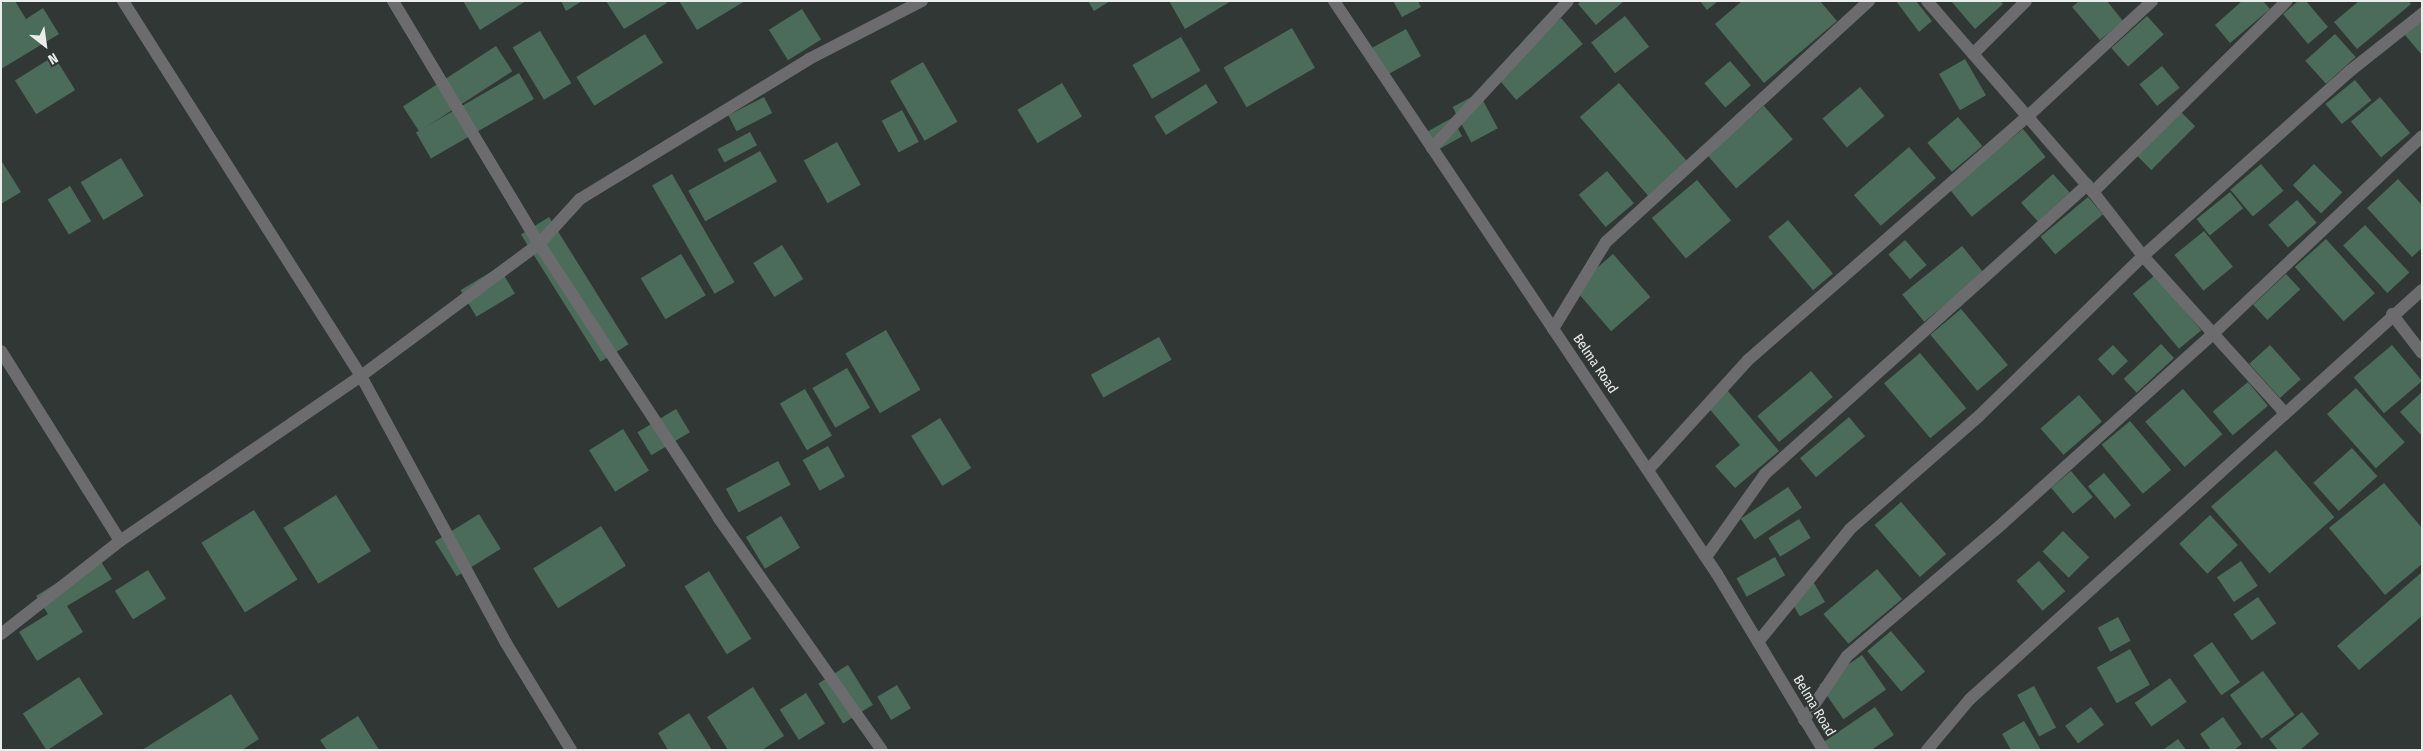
<!DOCTYPE html>
<style>
body{margin:0}
#map{position:relative;width:2423px;height:751px;overflow:hidden;background:#313734;font-family:"Fira Sans Condensed",sans-serif}
div>[style]{position:absolute}
[style*='--x']{left:calc(var(--x)*1px);top:calc(var(--y)*1px);width:calc(var(--w)*1px);rotate:calc(var(--a)*1deg)}
.building>*{inset:0;background:#4b6c5a;transform-origin:0 0}
.minor>*{height:12px;margin:-6px;padding:0 6px;transform-origin:6px;border-radius:6px;background:#6c6c6f}
span{translate:-50% -50%;white-space:nowrap;text-align:center;line-height:1.15;-webkit-text-stroke:4.5px #313734;paint-order:stroke}
.street-label{font-size:14px;color:#eaedeb}
.frame{position:absolute;inset:0;border:2px solid #eaedeb;pointer-events:none}
.north{position:absolute;left:20px;top:20px;width:50px;height:50px;-webkit-text-stroke:4px #313734;paint-order:stroke;rotate:150deg;font-size:14px;font-weight:700;line-height:20px;text-align:center;color:#eaedeb}
.north::after{content:'';display:block;margin:auto;width:18px;height:22px;background:#eaedeb;clip-path:polygon(50% 0,100% 100%,50% 72%,0 100%)}
</style>
<div id="map">
<div class="building">
<i style="clip-path:polygon(5px 1px,15px 1px,26px 19px,43px 8px,59px 34px,1px 69px,1px 4px)"></i>
<i style="clip-path:polygon(463px 1px,526px 1px,480px 30px)"></i>
<i style="clip-path:polygon(561px 1px,582px 1px,566px 11px)"></i>
<i style="clip-path:polygon(606px 1px,666px 1px,667px 3px,624px 29px)"></i>
<i style="clip-path:polygon(679px 1px,745px 1px,697px 30px)"></i>
<i style="clip-path:polygon(1088px 1px,1110px 1px,1094px 11px)"></i>
<i style="clip-path:polygon(1169px 1px,1231px 1px,1185px 29px)"></i>
<i style="clip-path:polygon(1393px 1px,1418px 1px,1421px 7px,1402px 17px)"></i>
<i style="clip-path:polygon(1581px 1px,1624px 1px,1596px 25px,1578px 4px)"></i>
<i style="clip-path:polygon(1700px 1px,1718px 1px,1707px 10px)"></i>
<i style="clip-path:polygon(1742px 1px,1820px 1px,1837px 21px,1764px 83px,1715px 24px)"></i>
<i style="clip-path:polygon(1896px 1px,1916px 1px,1932px 21px,1919px 32px)"></i>
<i style="clip-path:polygon(1951px 1px,2001px 1px,2003px 4px,1975px 29px)"></i>
<i style="clip-path:polygon(2079px 1px,2107px 1px,2123px 21px,2100px 40px,2072px 7px)"></i>
<i style="clip-path:polygon(2242px 1px,2263px 1px,2270px 9px,2230px 43px,2215px 25px)"></i>
<i style="clip-path:polygon(2298px 1px,2306px 1px,2328px 27px,2308px 44px,2283px 14px)"></i>
<i style="clip-path:polygon(2359px 1px,2409px 1px,2411px 4px,2357px 49px,2334px 22px)"></i>
<i style="clip-path:polygon(2422px 6px,2422px 55px,2398px 27px)"></i>
<i style="left:802px;top:9px;width:36px;height:39px;rotate:58deg"></i>
<i style="left:1625px;top:16px;width:39px;height:43px;rotate:52deg"></i>
<i style="left:2147px;top:16px;width:25px;height:48px;rotate:48deg"></i>
<i style="left:1561px;top:18px;width:34px;height:87px;rotate:50deg"></i>
<i style="left:1292px;top:28px;width:46px;height:79px;rotate:60deg"></i>
<i style="left:1406px;top:29px;width:31px;height:40px;rotate:61deg"></i>
<i style="left:540px;top:31px;width:61px;height:32px;rotate:59deg"></i>
<i style="left:645px;top:34px;width:34px;height:81px;rotate:58deg"></i>
<i style="left:2335px;top:34px;width:31px;height:40px;rotate:48deg"></i>
<i style="left:1181px;top:37px;width:39px;height:56px;rotate:60deg"></i>
<i style="left:496px;top:46px;width:30px;height:111px;rotate:57deg"></i>
<i style="left:54px;top:56px;width:40px;height:46px;rotate:58deg"></i>
<i style="left:1965px;top:59px;width:42px;height:30px;rotate:60deg"></i>
<i style="left:1730px;top:61px;width:32px;height:34px;rotate:49deg"></i>
<i style="left:923px;top:62px;width:69px;height:38px;rotate:60deg"></i>
<i style="left:2162px;top:66px;width:28px;height:29px;rotate:51deg"></i>
<i style="left:519px;top:73px;width:30px;height:119px;rotate:60deg"></i>
<i style="left:2355px;top:80px;width:26px;height:38px;rotate:51deg"></i>
<i style="left:1062px;top:83px;width:39px;height:52px;rotate:59deg"></i>
<i style="left:1619px;top:83px;width:104px;height:52px;rotate:49deg"></i>
<i style="left:1206px;top:84px;width:22px;height:61px;rotate:58deg"></i>
<i style="left:1860px;top:87px;width:38px;height:49px;rotate:50deg"></i>
<i style="left:1479px;top:93px;width:40px;height:30px;rotate:62deg"></i>
<i style="left:764px;top:97px;width:18px;height:40px;rotate:63deg"></i>
<i style="left:2380px;top:97px;width:47px;height:38px;rotate:50deg"></i>
<i style="left:1764px;top:106px;width:44px;height:75px;rotate:49deg"></i>
<i style="left:902px;top:110px;width:36px;height:23px;rotate:62deg"></i>
<i style="left:2181px;top:112px;width:20px;height:62px;rotate:45deg"></i>
<i style="left:1958px;top:117px;width:38px;height:40px;rotate:50deg"></i>
<i style="left:1452px;top:118px;width:21px;height:29px;rotate:61deg"></i>
<i style="left:2023px;top:129px;width:36px;height:95px;rotate:51deg"></i>
<i style="left:750px;top:132px;width:15px;height:37px;rotate:62deg"></i>
<i style="left:837px;top:142px;width:49px;height:38px;rotate:61deg"></i>
<i style="left:1909px;top:147px;width:41px;height:73px;rotate:49deg"></i>
<i style="left:760px;top:151px;width:35px;height:82px;rotate:61deg"></i>
<i style="left:121px;top:158px;width:44px;height:47px;rotate:59deg"></i>
<i style="clip-path:polygon(1px 160px,21px 192px,1px 204px)"></i>
<i style="left:2261px;top:164px;width:35px;height:40px;rotate:50deg"></i>
<i style="left:2314px;top:164px;width:40px;height:30px;rotate:45deg"></i>
<i style="left:1607px;top:171px;width:42px;height:37px;rotate:50deg"></i>
<i style="left:672px;top:174px;width:125px;height:23px;rotate:60deg"></i>
<i style="left:2053px;top:174px;width:25px;height:43px;rotate:48deg"></i>
<i style="clip-path:polygon(2398px 179px,2422px 205px,2422px 248px,2412px 257px,2367px 208px)"></i>
<i style="left:1697px;top:180px;width:53px;height:59px;rotate:50deg"></i>
<i style="left:70px;top:186px;width:41px;height:26px;rotate:59deg"></i>
<i style="left:2230px;top:192px;width:21px;height:43px;rotate:51deg"></i>
<i style="left:2088px;top:197px;width:23px;height:62px;rotate:50deg"></i>
<i style="left:2297px;top:200px;width:30px;height:38px;rotate:49deg"></i>
<i style="left:549px;top:217px;width:150px;height:33px;rotate:58deg"></i>
<i style="left:1788px;top:220px;width:70px;height:26px;rotate:50deg"></i>
<i style="left:2365px;top:225px;width:65px;height:30px;rotate:47deg"></i>
<i style="left:2204px;top:231px;width:46px;height:38px;rotate:51deg"></i>
<i style="left:2326px;top:239px;width:73px;height:42px;rotate:48deg"></i>
<i style="left:1905px;top:240px;width:33px;height:22px;rotate:49deg"></i>
<i style="left:782px;top:245px;width:40px;height:34px;rotate:58deg"></i>
<i style="left:1962px;top:246px;width:35px;height:77px;rotate:51deg"></i>
<i style="left:681px;top:254px;width:48px;height:47px;rotate:59deg"></i>
<i style="left:1613px;top:254px;width:57px;height:52px;rotate:49deg"></i>
<i style="left:499px;top:267px;width:31px;height:45px;rotate:59deg"></i>
<i style="left:2286px;top:274px;width:21px;height:45px;rotate:47deg"></i>
<i style="left:2155px;top:275px;width:72px;height:29px;rotate:50deg"></i>
<i style="left:1961px;top:309px;width:73px;height:40px;rotate:50deg"></i>
<i style="left:886px;top:330px;width:69px;height:47px;rotate:60deg"></i>
<i style="left:1159px;top:337px;width:26px;height:78px;rotate:61deg"></i>
<i style="left:2161px;top:344px;width:19px;height:51px;rotate:47deg"></i>
<i style="left:2113px;top:345px;width:22px;height:21px;rotate:47deg"></i>
<i style="left:2270px;top:345px;width:46px;height:28px;rotate:48deg"></i>
<i style="left:2392px;top:345px;width:47px;height:50px;rotate:50deg"></i>
<i style="left:1920px;top:353px;width:72px;height:47px;rotate:50deg"></i>
<i style="left:847px;top:368px;width:46px;height:40px;rotate:60deg"></i>
<i style="left:1811px;top:371px;width:34px;height:70px;rotate:50deg"></i>
<i style="left:2248px;top:382px;width:31px;height:46px;rotate:50deg"></i>
<i style="left:2356px;top:388px;width:73px;height:39px;rotate:48deg"></i>
<i style="left:805px;top:389px;width:54px;height:29px;rotate:60deg"></i>
<i style="left:2183px;top:389px;width:60px;height:50px;rotate:49deg"></i>
<i style="clip-path:polygon(1727px 390px,1779px 451px,1735px 488px,1715px 466px,1740px 445px,1707px 406px)"></i>
<i style="clip-path:polygon(2422px 392px,2422px 436px,2400px 412px)"></i>
<i style="left:2079px;top:395px;width:35px;height:51px;rotate:49deg"></i>
<i style="left:676px;top:409px;width:27px;height:45px;rotate:59deg"></i>
<i style="left:1849px;top:417px;width:25px;height:64px;rotate:50deg"></i>
<i style="left:940px;top:418px;width:59px;height:34px;rotate:58deg"></i>
<i style="left:2130px;top:421px;width:64px;height:37px;rotate:50deg"></i>
<i style="left:623px;top:429px;width:49px;height:40px;rotate:58deg"></i>
<i style="left:828px;top:446px;width:35px;height:29px;rotate:61deg"></i>
<i style="left:2352px;top:448px;width:38px;height:52px;rotate:48deg"></i>
<i style="left:2276px;top:450px;width:89px;height:86px;rotate:49deg"></i>
<i style="left:778px;top:461px;width:27px;height:59px;rotate:62deg"></i>
<i style="left:2071px;top:471px;width:34px;height:26px;rotate:50deg"></i>
<i style="left:2104px;top:473px;width:42px;height:21px;rotate:50deg"></i>
<i style="clip-path:polygon(2384px 483px,2422px 528px,2422px 564px,2385px 595px,2329px 528px)"></i>
<i style="left:1788px;top:487px;width:25px;height:57px;rotate:56deg"></i>
<i style="left:336px;top:495px;width:66px;height:62px;rotate:58deg"></i>
<i style="left:1901px;top:502px;width:69px;height:35px;rotate:49deg"></i>
<i style="left:254px;top:510px;width:82px;height:62px;rotate:58deg"></i>
<i style="left:479px;top:514px;width:41px;height:52px;rotate:58deg"></i>
<i style="left:2210px;top:515px;width:41px;height:42px;rotate:47deg"></i>
<i style="left:781px;top:516px;width:37px;height:41px;rotate:59deg"></i>
<i style="left:1799px;top:519px;width:22px;height:36px;rotate:58deg"></i>
<i style="left:601px;top:526px;width:47px;height:80px;rotate:58deg"></i>
<i style="left:2063px;top:531px;width:37px;height:29px;rotate:45deg"></i>
<i style="clip-path:polygon(98px 557px,112px 579px,67px 606px,83px 632px,37px 661px,19px 632px,48px 614px,36px 596px)"></i>
<i style="left:1775px;top:557px;width:21px;height:44px;rotate:61deg"></i>
<i style="left:2039px;top:561px;width:40px;height:30px;rotate:49deg"></i>
<i style="left:2241px;top:561px;width:30px;height:29px;rotate:56deg"></i>
<i style="left:1877px;top:569px;width:39px;height:70px;rotate:50deg"></i>
<i style="left:148px;top:570px;width:34px;height:39px;rotate:58deg"></i>
<i style="left:709px;top:571px;width:80px;height:29px;rotate:58deg"></i>
<i style="clip-path:polygon(2422px 572px,2422px 616px,2359px 670px,2337px 646px)"></i>
<i style="left:1814px;top:583px;width:22px;height:29px;rotate:60deg"></i>
<i style="left:2258px;top:597px;width:32px;height:30px;rotate:55deg"></i>
<i style="left:2118px;top:617px;width:27px;height:23px;rotate:62deg"></i>
<i style="left:1891px;top:631px;width:53px;height:31px;rotate:50deg"></i>
<i style="left:2212px;top:642px;width:49px;height:23px;rotate:55deg"></i>
<i style="left:2130px;top:649px;width:41px;height:38px;rotate:61deg"></i>
<i style="left:1862px;top:655px;width:42px;height:52px;rotate:55deg"></i>
<i style="left:848px;top:665px;width:47px;height:35px;rotate:58deg"></i>
<i style="left:2263px;top:671px;width:54px;height:41px;rotate:54deg"></i>
<i style="left:79px;top:677px;width:44px;height:67px;rotate:57deg"></i>
<i style="left:2170px;top:678px;width:29px;height:43px;rotate:55deg"></i>
<i style="left:897px;top:685px;width:27px;height:23px;rotate:59deg"></i>
<i style="left:2034px;top:686px;width:47px;height:19px;rotate:62deg"></i>
<i style="clip-path:polygon(753px 687px,784px 736px,762px 750px,728px 750px,707px 717px)"></i>
<i style="left:806px;top:693px;width:36px;height:31px;rotate:58deg"></i>
<i style="clip-path:polygon(231px 694px,259px 739px,242px 750px,142px 750px)"></i>
<i style="clip-path:polygon(1875px 707px,1894px 735px,1871px 750px,1827px 750px,1822px 743px)"></i>
<i style="left:2091px;top:707px;width:22px;height:32px;rotate:54deg"></i>
<i style="clip-path:polygon(2302px 712px,2319px 734px,2300px 750px,2278px 750px,2269px 739px)"></i>
<i style="clip-path:polygon(689px 713px,712px 750px,668px 750px,658px 733px)"></i>
<i style="clip-path:polygon(358px 716px,379px 750px,327px 750px,320px 740px)"></i>
<i style="clip-path:polygon(2223px 717px,2242px 744px,2234px 750px,2211px 750px,2200px 734px)"></i>
<i style="clip-path:polygon(2024px 721px,2041px 750px,2011px 750px,2002px 734px)"></i>
<i style="clip-path:polygon(2178px 739px,2186px 750px,2163px 750px)"></i>
</div>
<div class="minor">
<i style="--x:123;--y:1;--w:444;--a:57.6"></i>
<i style="--x:361;--y:376;--w:304;--a:61.5"></i>
<i style="--x:506;--y:643;--w:125;--a:58.7"></i>
<i style="--x:393;--y:1;--w:283;--a:59"></i>
<i style="--x:539;--y:244;--w:326;--a:56.7"></i>
<i style="--x:718;--y:517;--w:285;--a:54.9"></i>
<i style="--x:1334;--y:1;--w:689;--a:56.24"></i>
<i style="--x:1717;--y:574;--w:205;--a:58.9"></i>
<i style="--x:1927;--y:1;--w:253;--a:49"></i>
<i style="--x:2093;--y:192;--w:81;--a:52"></i>
<i style="--x:2143;--y:256;--w:212;--a:47.9"></i>
<i style="--x:1973;--y:54;--w:75;--a:-45"></i>
<i style="--x:1432;--y:148;--w:200;--a:-47.2"></i>
<i style="--x:2093;--y:192;--w:272;--a:-44.6"></i>
<i style="--x:2392;--y:314;--w:49;--a:52.4"></i>
<i style="--x:1553;--y:329;--w:102;--a:-58.7"></i>
<i style="--x:1606;--y:242;--w:357;--a:-42.5"></i>
<i style="--x:1;--y:351;--w:224;--a:57.9"></i>
<i style="--x:1648;--y:470;--w:149;--a:-47.7"></i>
<i style="--x:1748;--y:360;--w:371;--a:-41.1"></i>
<i style="--x:2028;--y:116;--w:169;--a:-42.8"></i>
<i style="--x:1706;--y:557;--w:102;--a:-54.6"></i>
<i style="--x:1765;--y:474;--w:433;--a:-41.9"></i>
<i style="--x:1;--y:634;--w:151;--a:-38"></i>
<i style="--x:120;--y:541;--w:292;--a:-34.4"></i>
<i style="--x:361;--y:376;--w:222;--a:-36.6"></i>
<i style="--x:539;--y:244;--w:61;--a:-47.7"></i>
<i style="--x:580;--y:199;--w:268;--a:-31.4"></i>
<i style="--x:809;--y:59;--w:127;--a:-27.2"></i>
<i style="--x:1758;--y:642;--w:146;--a:-50.8"></i>
<i style="--x:1850;--y:529;--w:171;--a:-41.2"></i>
<i style="--x:1979;--y:416;--w:229;--a:-44.3"></i>
<i style="--x:2143;--y:256;--w:278;--a:-41.8"></i>
<i style="--x:2350;--y:71;--w:92;--a:-38.4"></i>
<i style="--x:1804;--y:720;--w:77;--a:-56.1"></i>
<i style="--x:1847;--y:656;--w:205;--a:-40.4"></i>
<i style="--x:2003;--y:523;--w:285;--a:-42"></i>
<i style="--x:2215;--y:332;--w:285;--a:-43.4"></i>
<i style="--x:1927;--y:750;--w:67;--a:-49.9"></i>
<i style="--x:1970;--y:699;--w:610;--a:-42.14"></i>
</div>
<div class="street-label">
<span style="left:1595px;top:364px;rotate:56deg">Belma Road</span>
<span style="left:1814px;top:706px;rotate:59deg">Belma Road</span>
</div>
<div class="frame"></div>
<div class="north">N</div>
</div>
